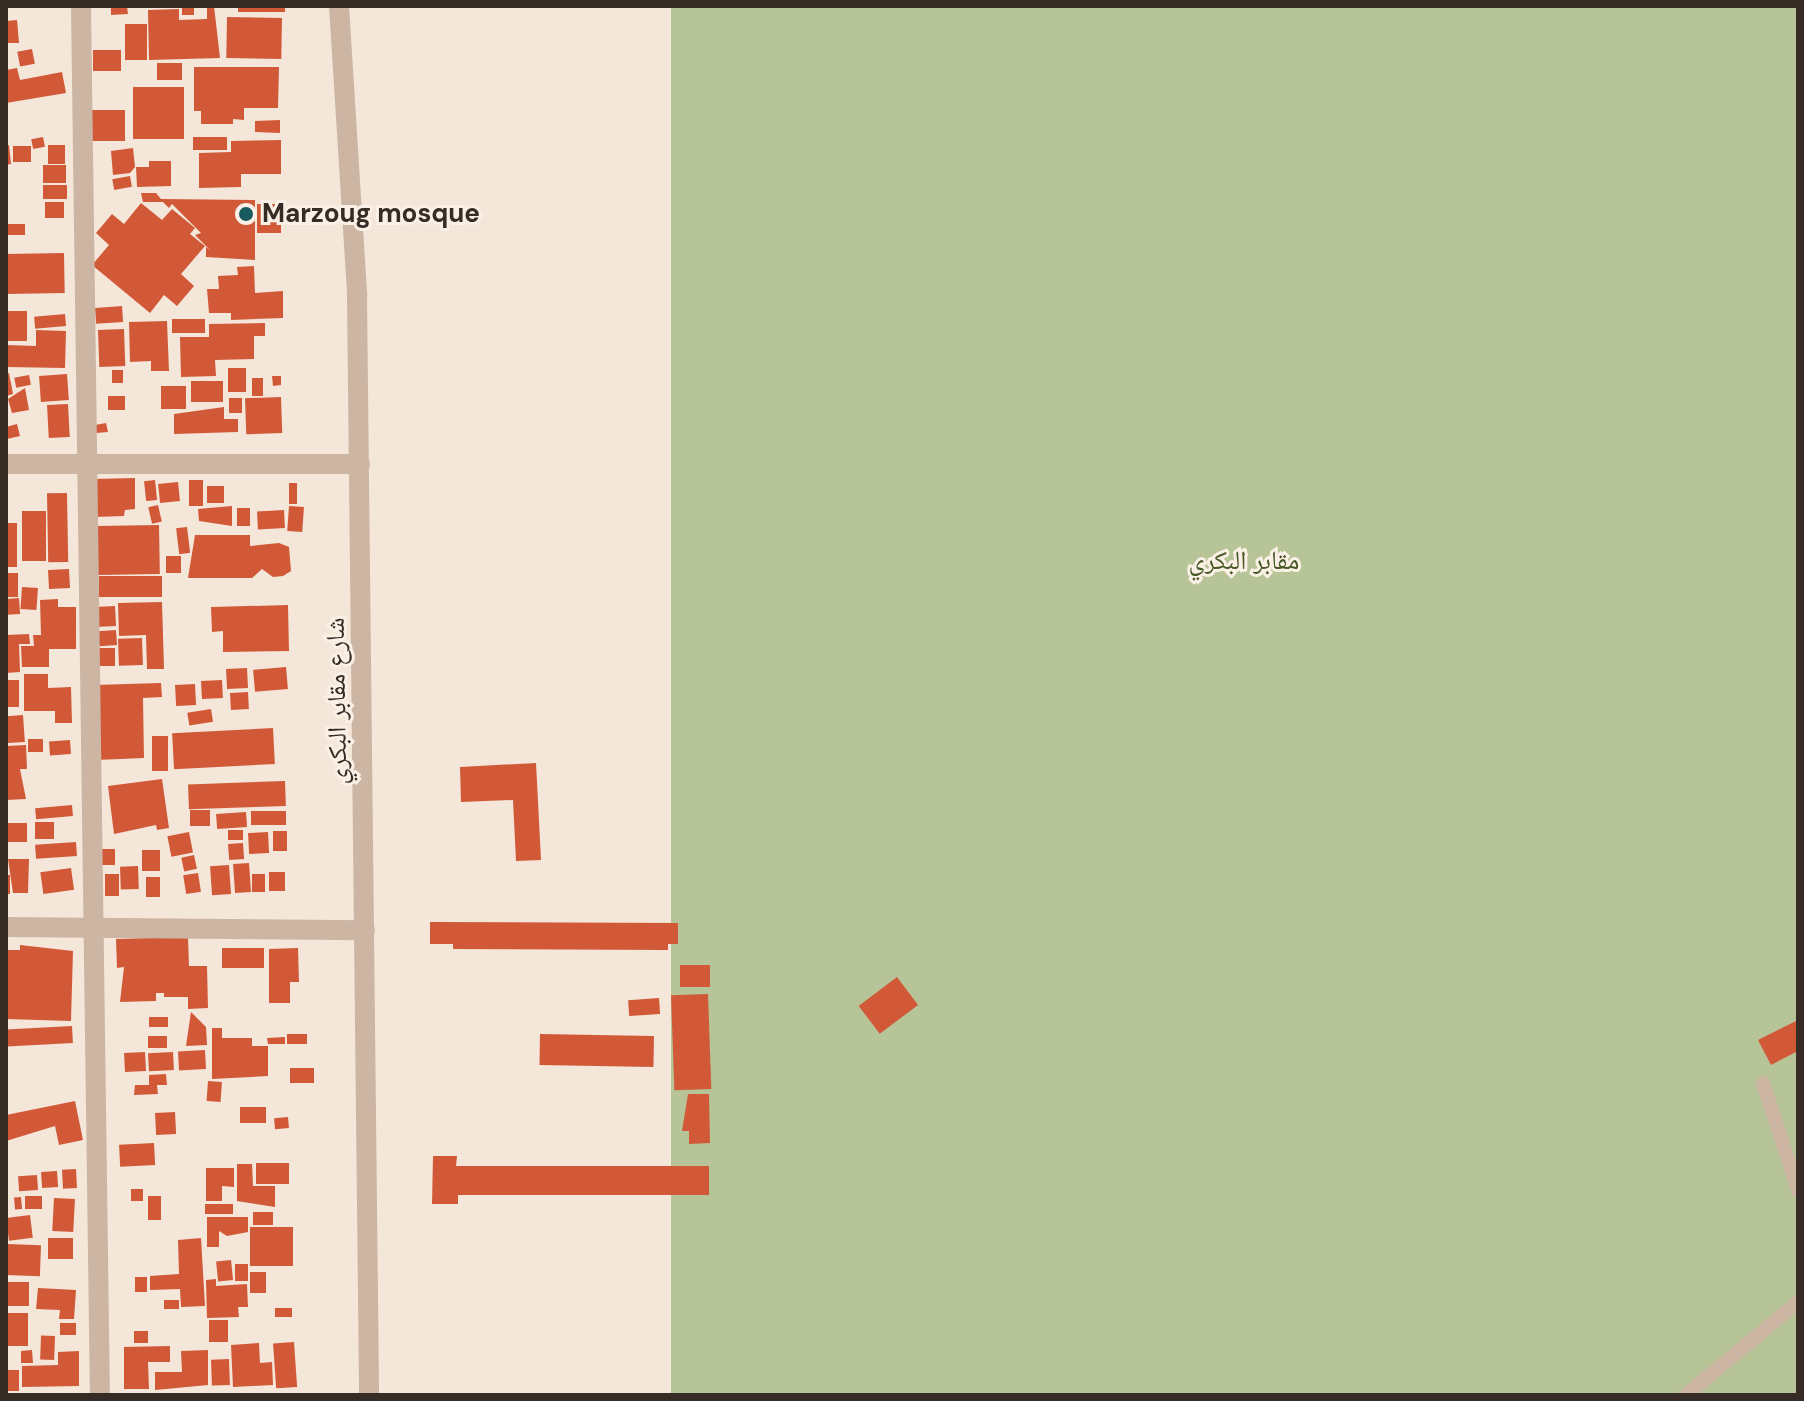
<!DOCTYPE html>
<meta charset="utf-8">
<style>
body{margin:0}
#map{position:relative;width:1804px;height:1401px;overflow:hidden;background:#f4e6d8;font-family:"DM Sans","Noto Naskh Arabic",sans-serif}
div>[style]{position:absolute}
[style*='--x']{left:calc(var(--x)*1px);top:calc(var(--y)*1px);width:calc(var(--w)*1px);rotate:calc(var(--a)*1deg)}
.green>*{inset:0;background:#b6c497;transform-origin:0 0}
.building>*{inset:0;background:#d25938;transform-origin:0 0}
.service>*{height:14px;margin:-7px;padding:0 7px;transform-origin:7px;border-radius:7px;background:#cdb5a3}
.minor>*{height:20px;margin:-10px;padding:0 10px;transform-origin:10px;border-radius:10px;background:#cdb5a3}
.tertiary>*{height:20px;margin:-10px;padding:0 10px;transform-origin:10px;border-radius:10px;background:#cdb5a3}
.dots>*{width:22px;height:22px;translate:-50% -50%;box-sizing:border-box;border:4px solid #fbf0e5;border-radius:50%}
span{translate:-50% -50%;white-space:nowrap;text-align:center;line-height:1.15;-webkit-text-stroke:6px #fbf0e5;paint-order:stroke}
.poi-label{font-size:26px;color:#372b26;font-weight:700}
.left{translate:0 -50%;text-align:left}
.park-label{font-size:26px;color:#475827}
.street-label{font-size:26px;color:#372b26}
.frame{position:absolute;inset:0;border:8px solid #372b26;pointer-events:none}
</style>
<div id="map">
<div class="green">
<i style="left:671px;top:6px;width:1127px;height:1390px"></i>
</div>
<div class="building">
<i style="clip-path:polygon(111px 6px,127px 6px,128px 14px,111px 15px)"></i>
<i style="left:182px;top:6px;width:12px;height:9px"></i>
<i style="clip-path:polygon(207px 6px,214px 6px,220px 58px,149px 60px,148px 10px,179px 9px,179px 20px,207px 19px)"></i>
<i style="left:238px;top:6px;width:47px;height:6px"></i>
<i style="left:227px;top:17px;width:55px;height:41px;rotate:1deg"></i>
<i style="clip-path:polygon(17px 20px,19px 43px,6px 43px,6px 21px)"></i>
<i style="left:125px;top:24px;width:22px;height:36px"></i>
<i style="left:32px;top:49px;width:15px;height:15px;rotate:79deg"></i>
<i style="left:121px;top:50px;width:21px;height:28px;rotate:90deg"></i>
<i style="left:157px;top:63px;width:25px;height:17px"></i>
<i style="clip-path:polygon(194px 67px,279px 67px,278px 108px,244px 108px,244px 120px,233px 119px,233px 124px,201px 124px,201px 111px,194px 111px)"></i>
<i style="clip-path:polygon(17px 68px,20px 80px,62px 72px,66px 93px,6px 103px,6px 70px)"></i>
<i style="left:133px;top:87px;width:51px;height:52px"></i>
<i style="left:89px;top:110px;width:36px;height:31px"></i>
<i style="clip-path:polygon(280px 120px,280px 133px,255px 132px,255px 121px)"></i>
<i style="left:43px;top:137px;width:10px;height:12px;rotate:79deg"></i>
<i style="left:227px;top:137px;width:13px;height:34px;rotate:90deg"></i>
<i style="clip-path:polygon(281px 140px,281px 174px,241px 174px,241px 187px,199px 188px,199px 153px,231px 152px,231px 141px)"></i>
<i style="clip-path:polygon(9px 145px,11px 164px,6px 165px,6px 146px)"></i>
<i style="left:48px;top:145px;width:17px;height:19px"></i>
<i style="left:13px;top:146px;width:18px;height:16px"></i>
<i style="clip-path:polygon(133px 148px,135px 167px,130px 173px,113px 175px,111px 151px)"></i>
<i style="clip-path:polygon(149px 161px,171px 161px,171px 186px,137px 187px,136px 167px,149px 167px)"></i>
<i style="left:66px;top:165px;width:18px;height:23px;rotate:90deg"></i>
<i style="left:130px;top:176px;width:11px;height:18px;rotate:80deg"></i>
<i style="left:43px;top:185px;width:24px;height:14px"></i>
<i style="clip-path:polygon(141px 193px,156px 193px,161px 199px,255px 200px,255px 260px,206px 257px,206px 247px,210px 250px,195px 235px,201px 233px,172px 204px,169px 208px,163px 202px,143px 202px)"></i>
<i style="left:45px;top:202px;width:19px;height:16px"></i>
<i style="clip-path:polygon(141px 203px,162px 220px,172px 209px,195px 228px,190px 234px,205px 246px,181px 274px,194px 286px,177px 306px,164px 295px,150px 313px,92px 265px,109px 245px,96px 233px,112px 214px,124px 224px)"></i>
<i style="left:257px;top:204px;width:24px;height:29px"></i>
<i style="left:8px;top:224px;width:17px;height:11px"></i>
<i style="left:64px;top:253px;width:40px;height:58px;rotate:89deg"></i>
<i style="clip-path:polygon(254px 266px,255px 293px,283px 291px,283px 318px,231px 320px,231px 313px,209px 313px,207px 289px,219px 289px,218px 276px,238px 275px,237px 267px)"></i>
<i style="left:122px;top:306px;width:16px;height:27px;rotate:86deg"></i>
<i style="left:27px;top:311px;width:30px;height:21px;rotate:90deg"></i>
<i style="left:65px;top:314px;width:12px;height:31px;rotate:85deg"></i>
<i style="left:205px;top:319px;width:14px;height:33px;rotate:90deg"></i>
<i style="clip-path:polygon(167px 321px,169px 371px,151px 371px,151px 361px,130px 362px,129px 322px)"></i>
<i style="clip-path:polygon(265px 323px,265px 336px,254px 336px,254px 359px,215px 360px,216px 376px,181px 377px,180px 337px,209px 337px,209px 324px)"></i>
<i style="left:124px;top:329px;width:37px;height:26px;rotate:88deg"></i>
<i style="clip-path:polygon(36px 330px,66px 331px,65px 368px,6px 367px,6px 345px,36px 346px)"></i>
<i style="left:228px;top:368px;width:18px;height:24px"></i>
<i style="left:112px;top:370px;width:11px;height:13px"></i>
<i style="clip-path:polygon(9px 373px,13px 394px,6px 396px,6px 374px)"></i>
<i style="left:67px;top:374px;width:26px;height:28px;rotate:86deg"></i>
<i style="left:29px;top:375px;width:10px;height:15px;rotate:79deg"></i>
<i style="clip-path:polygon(272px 376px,281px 376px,281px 385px,273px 386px)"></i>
<i style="left:252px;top:378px;width:11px;height:18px"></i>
<i style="left:223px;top:381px;width:21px;height:32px;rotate:90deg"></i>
<i style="left:186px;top:386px;width:23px;height:25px;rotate:90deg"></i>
<i style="clip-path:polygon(25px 388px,29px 410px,12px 413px,8px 399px)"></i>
<i style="left:108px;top:396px;width:17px;height:14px"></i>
<i style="left:281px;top:397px;width:36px;height:36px;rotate:88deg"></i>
<i style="left:229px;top:398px;width:13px;height:15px"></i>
<i style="left:68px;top:404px;width:33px;height:21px;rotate:87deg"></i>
<i style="clip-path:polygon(224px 407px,224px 419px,238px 419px,238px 432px,174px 434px,174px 414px)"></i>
<i style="clip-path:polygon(106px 423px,108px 432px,96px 433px,95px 425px)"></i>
<i style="clip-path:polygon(17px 424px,20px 436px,7px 439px,6px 427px)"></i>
<i style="clip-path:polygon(135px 478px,135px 509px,125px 510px,124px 516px,94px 517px,93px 479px)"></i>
<i style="left:155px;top:480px;width:20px;height:11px;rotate:84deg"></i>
<i style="left:203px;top:480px;width:26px;height:14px;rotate:90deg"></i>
<i style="left:178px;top:482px;width:19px;height:20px;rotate:84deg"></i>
<i style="left:289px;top:483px;width:8px;height:21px"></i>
<i style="left:207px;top:486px;width:17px;height:17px"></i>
<i style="left:67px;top:493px;width:69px;height:20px;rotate:89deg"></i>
<i style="left:158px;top:505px;width:17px;height:10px;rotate:77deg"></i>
<i style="clip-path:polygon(232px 506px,232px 526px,199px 521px,198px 509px)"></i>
<i style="left:289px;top:506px;width:15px;height:25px;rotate:4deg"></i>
<i style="left:237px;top:508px;width:13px;height:18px"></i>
<i style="left:284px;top:510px;width:18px;height:27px;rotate:87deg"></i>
<i style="left:46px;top:511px;width:50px;height:24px;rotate:90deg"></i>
<i style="left:6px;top:523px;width:11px;height:44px"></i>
<i style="left:159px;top:525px;width:49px;height:62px;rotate:89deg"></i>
<i style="left:187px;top:527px;width:26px;height:11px;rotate:83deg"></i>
<i style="clip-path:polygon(195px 535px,250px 535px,250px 546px,279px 543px,289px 547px,291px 571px,283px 576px,273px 577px,262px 569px,252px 578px,188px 578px)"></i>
<i style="left:166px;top:556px;width:15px;height:17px"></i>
<i style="left:69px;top:569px;width:19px;height:21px;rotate:87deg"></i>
<i style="left:6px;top:573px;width:12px;height:24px"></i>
<i style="left:162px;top:576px;width:21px;height:63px;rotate:90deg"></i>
<i style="left:22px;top:587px;width:16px;height:22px;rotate:4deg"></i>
<i style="left:19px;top:598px;width:16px;height:13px;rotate:86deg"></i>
<i style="clip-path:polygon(58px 599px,58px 607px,76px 607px,76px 649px,49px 649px,49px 667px,22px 667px,21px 646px,34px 646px,33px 635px,41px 635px,40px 600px)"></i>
<i style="clip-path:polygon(162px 602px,164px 669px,147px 669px,146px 635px,119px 636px,118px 603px)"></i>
<i style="clip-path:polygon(288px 605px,289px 651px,223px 652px,223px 631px,212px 632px,211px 607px)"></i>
<i style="left:115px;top:606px;width:20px;height:21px;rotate:87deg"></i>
<i style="left:116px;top:630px;width:15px;height:18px;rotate:86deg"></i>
<i style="clip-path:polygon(29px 634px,30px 644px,19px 644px,20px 672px,6px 673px,6px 635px)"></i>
<i style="left:142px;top:638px;width:27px;height:24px;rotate:88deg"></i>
<i style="left:115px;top:648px;width:18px;height:17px;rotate:90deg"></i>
<i style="left:286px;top:667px;width:22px;height:33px;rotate:85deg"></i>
<i style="left:247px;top:668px;width:20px;height:21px;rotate:87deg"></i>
<i style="clip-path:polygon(24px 674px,48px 674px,48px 688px,71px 687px,72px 723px,55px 723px,55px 711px,24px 711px)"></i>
<i style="left:6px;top:680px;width:13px;height:27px"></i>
<i style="left:222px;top:680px;width:18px;height:21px;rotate:87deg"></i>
<i style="clip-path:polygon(161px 683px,162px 697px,143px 698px,144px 758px,96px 760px,94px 685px)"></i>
<i style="left:195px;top:684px;width:21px;height:20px;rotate:87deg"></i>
<i style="left:248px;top:692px;width:17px;height:18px;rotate:87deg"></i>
<i style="left:211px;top:709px;width:13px;height:24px;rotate:81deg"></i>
<i style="left:23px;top:715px;width:27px;height:17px;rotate:86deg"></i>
<i style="left:273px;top:728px;width:36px;height:101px;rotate:87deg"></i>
<i style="left:152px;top:736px;width:16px;height:35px"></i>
<i style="left:43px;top:739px;width:13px;height:15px;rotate:90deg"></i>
<i style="left:70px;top:740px;width:14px;height:21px;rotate:86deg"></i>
<i style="clip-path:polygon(26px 745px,27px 769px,20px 769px,26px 799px,6px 800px,6px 746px)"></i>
<i style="clip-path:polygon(536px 763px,541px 860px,516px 861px,513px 800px,461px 802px,460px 767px)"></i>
<i style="clip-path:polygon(162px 779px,169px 828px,157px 830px,156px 825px,114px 834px,108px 786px)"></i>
<i style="left:285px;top:781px;width:25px;height:97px;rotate:88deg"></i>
<i style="left:72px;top:805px;width:11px;height:37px;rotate:85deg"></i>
<i style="left:190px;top:810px;width:20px;height:16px"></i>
<i style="left:286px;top:811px;width:14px;height:35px;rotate:90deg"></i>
<i style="left:246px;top:812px;width:15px;height:30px;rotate:86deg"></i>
<i style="left:35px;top:822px;width:19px;height:17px"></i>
<i style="left:8px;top:823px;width:19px;height:19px"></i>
<i style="left:228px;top:830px;width:15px;height:10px"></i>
<i style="left:273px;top:831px;width:14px;height:20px"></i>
<i style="left:189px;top:832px;width:21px;height:22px;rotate:79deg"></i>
<i style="left:268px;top:832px;width:21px;height:20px;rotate:87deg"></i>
<i style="left:76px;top:842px;width:14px;height:41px;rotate:86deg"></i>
<i style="left:243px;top:843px;width:16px;height:15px;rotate:86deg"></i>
<i style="left:102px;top:849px;width:13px;height:16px"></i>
<i style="left:142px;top:850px;width:18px;height:21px"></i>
<i style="left:194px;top:855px;width:14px;height:13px;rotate:78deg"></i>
<i style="clip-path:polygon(8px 859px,29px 859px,28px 893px,13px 893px)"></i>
<i style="left:249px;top:863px;width:29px;height:16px;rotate:86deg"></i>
<i style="left:229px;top:865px;width:29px;height:19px;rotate:86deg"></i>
<i style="left:138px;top:866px;width:23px;height:18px;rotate:88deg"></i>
<i style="left:71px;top:868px;width:22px;height:31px;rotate:82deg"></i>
<i style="left:285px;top:872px;width:19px;height:16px;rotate:90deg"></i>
<i style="left:198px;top:873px;width:19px;height:15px;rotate:81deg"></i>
<i style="left:105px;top:874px;width:14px;height:22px"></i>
<i style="left:265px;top:874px;width:18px;height:13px;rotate:90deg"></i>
<i style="left:6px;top:875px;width:4px;height:19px"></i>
<i style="left:146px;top:877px;width:14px;height:20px"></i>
<i style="clip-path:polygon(430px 922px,678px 923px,678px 944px,668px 944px,668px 950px,453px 949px,453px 944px,430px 944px)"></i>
<i style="clip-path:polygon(188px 937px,189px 966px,207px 966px,208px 1008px,188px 1009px,188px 997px,164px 997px,164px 993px,156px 993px,156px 1001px,120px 1002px,124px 967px,117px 968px,116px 939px)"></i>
<i style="clip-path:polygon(20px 945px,73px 951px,71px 1021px,6px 1019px,6px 950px,20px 950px)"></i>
<i style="left:264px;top:948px;width:20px;height:42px;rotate:90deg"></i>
<i style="clip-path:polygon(298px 948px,299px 982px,290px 982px,290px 1003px,269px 1003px,269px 949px)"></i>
<i style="left:680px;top:965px;width:30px;height:22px"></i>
<i style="left:897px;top:977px;width:35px;height:48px;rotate:53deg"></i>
<i style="left:708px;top:994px;width:95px;height:37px;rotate:88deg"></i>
<i style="left:659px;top:998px;width:16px;height:31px;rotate:86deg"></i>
<i style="clip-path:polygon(191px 1012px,206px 1027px,207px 1045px,186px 1046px)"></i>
<i style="left:149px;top:1017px;width:19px;height:10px"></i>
<i style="clip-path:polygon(1798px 1020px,1798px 1051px,1771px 1065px,1758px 1040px)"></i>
<i style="left:72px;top:1026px;width:17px;height:66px;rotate:87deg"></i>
<i style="clip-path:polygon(212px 1028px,222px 1028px,222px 1038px,252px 1038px,252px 1046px,268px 1046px,268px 1076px,212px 1079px)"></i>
<i style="left:287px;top:1034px;width:20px;height:10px"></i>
<i style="left:540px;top:1034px;width:114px;height:31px;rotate:1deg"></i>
<i style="left:167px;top:1036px;width:12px;height:19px;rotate:90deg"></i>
<i style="clip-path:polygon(285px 1037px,285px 1044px,268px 1044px,267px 1038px)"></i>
<i style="left:205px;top:1050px;width:19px;height:27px;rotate:87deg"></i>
<i style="left:145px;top:1052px;width:19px;height:21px;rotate:87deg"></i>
<i style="left:173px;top:1052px;width:18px;height:25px;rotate:87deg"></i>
<i style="left:314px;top:1068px;width:15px;height:24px;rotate:90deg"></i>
<i style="clip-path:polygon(166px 1074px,167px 1085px,157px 1085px,158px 1094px,134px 1095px,135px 1085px,149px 1085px,149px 1075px)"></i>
<i style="left:208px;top:1081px;width:14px;height:20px;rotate:4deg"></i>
<i style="clip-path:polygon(688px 1094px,709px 1094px,710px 1143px,689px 1144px,689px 1131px,682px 1131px)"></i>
<i style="clip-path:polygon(75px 1101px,83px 1140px,59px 1145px,55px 1126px,6px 1141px,6px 1115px)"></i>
<i style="left:266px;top:1107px;width:16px;height:26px;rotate:90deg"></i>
<i style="left:175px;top:1112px;width:22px;height:20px;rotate:87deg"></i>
<i style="left:288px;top:1117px;width:11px;height:14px;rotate:85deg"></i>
<i style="left:154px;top:1143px;width:22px;height:35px;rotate:87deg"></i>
<i style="clip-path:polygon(433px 1156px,457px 1156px,456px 1166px,709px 1166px,709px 1195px,458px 1195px,458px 1204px,432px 1204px)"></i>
<i style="left:256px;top:1163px;width:33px;height:21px"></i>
<i style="clip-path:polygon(237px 1164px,252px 1164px,253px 1186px,275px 1186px,275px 1207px,237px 1201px)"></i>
<i style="clip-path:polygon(206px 1168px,234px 1168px,234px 1187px,222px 1186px,222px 1201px,206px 1201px)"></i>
<i style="left:76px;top:1169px;width:19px;height:14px;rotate:87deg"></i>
<i style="left:57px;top:1171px;width:16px;height:16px;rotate:86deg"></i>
<i style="left:37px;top:1175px;width:15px;height:19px;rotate:86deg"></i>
<i style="left:131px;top:1189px;width:12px;height:12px"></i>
<i style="left:25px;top:1196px;width:17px;height:13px"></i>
<i style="left:148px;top:1196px;width:13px;height:24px"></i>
<i style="left:21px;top:1197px;width:12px;height:7px;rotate:85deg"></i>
<i style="left:54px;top:1198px;width:21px;height:33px;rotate:3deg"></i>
<i style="left:205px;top:1204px;width:28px;height:10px"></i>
<i style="left:253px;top:1212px;width:20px;height:13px"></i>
<i style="left:30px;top:1215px;width:23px;height:24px;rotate:83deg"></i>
<i style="clip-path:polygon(207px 1217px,248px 1217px,248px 1232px,227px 1236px,219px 1231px,219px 1247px,207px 1247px)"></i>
<i style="left:250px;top:1227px;width:43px;height:39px"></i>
<i style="left:48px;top:1238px;width:25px;height:21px"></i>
<i style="clip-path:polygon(201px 1238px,205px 1306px,181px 1307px,180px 1289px,150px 1290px,150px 1276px,179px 1274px,178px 1240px)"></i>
<i style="left:7px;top:1244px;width:34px;height:31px;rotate:2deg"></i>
<i style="left:231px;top:1260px;width:20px;height:15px;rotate:84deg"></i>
<i style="left:235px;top:1264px;width:13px;height:17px"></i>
<i style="left:266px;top:1272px;width:21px;height:16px;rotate:90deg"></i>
<i style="left:147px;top:1277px;width:15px;height:12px;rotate:90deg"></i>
<i style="clip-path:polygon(216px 1279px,216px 1286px,247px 1284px,248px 1307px,238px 1307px,239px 1317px,207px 1318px,206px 1280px)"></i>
<i style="left:6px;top:1282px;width:23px;height:24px"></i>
<i style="clip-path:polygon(38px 1288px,76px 1290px,74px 1319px,59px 1319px,60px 1310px,36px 1309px)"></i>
<i style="left:179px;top:1300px;width:9px;height:15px;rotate:90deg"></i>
<i style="left:275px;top:1308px;width:17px;height:9px"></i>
<i style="left:6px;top:1313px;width:22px;height:33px"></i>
<i style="left:209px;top:1320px;width:19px;height:22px"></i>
<i style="left:60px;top:1323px;width:16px;height:12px"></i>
<i style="left:148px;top:1331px;width:12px;height:14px;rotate:90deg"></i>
<i style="left:55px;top:1336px;width:24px;height:14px;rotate:92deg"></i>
<i style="left:294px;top:1342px;width:45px;height:21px;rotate:86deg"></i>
<i style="clip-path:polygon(259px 1343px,260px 1363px,272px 1362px,273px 1385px,233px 1387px,231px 1345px)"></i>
<i style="clip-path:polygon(170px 1346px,170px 1362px,148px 1362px,149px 1389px,124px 1389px,124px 1347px)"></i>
<i style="clip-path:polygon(32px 1350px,33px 1363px,21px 1363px,21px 1351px)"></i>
<i style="clip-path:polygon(208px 1350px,208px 1385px,155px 1390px,155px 1372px,182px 1372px,181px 1351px)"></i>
<i style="clip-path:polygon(79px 1351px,79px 1386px,22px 1387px,22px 1366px,58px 1365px,58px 1352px)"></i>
<i style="left:229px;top:1359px;width:26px;height:18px;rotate:88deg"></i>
<i style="left:6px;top:1370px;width:13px;height:21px"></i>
</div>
<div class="service">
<i style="--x:1763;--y:1083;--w:113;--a:71.9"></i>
<i style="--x:1686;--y:1395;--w:146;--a:-39.7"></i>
</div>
<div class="minor">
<i style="--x:81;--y:6;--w:1389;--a:89.22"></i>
<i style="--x:6;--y:464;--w:354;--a:0"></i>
<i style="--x:6;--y:927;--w:359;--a:0.5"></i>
</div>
<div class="tertiary">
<i style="--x:339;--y:6;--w:291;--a:86.4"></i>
<i style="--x:357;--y:296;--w:1099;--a:89.37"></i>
</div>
<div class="dots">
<i style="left:246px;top:214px;background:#185a5d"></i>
</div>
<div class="poi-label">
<span class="left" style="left:262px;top:214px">Marzoug mosque</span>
</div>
<div class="park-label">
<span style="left:1244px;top:561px">مقابر البكري</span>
</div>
<div class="street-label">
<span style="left:337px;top:701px;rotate:-91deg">شارع مقابر البكري</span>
</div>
<div class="frame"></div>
</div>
